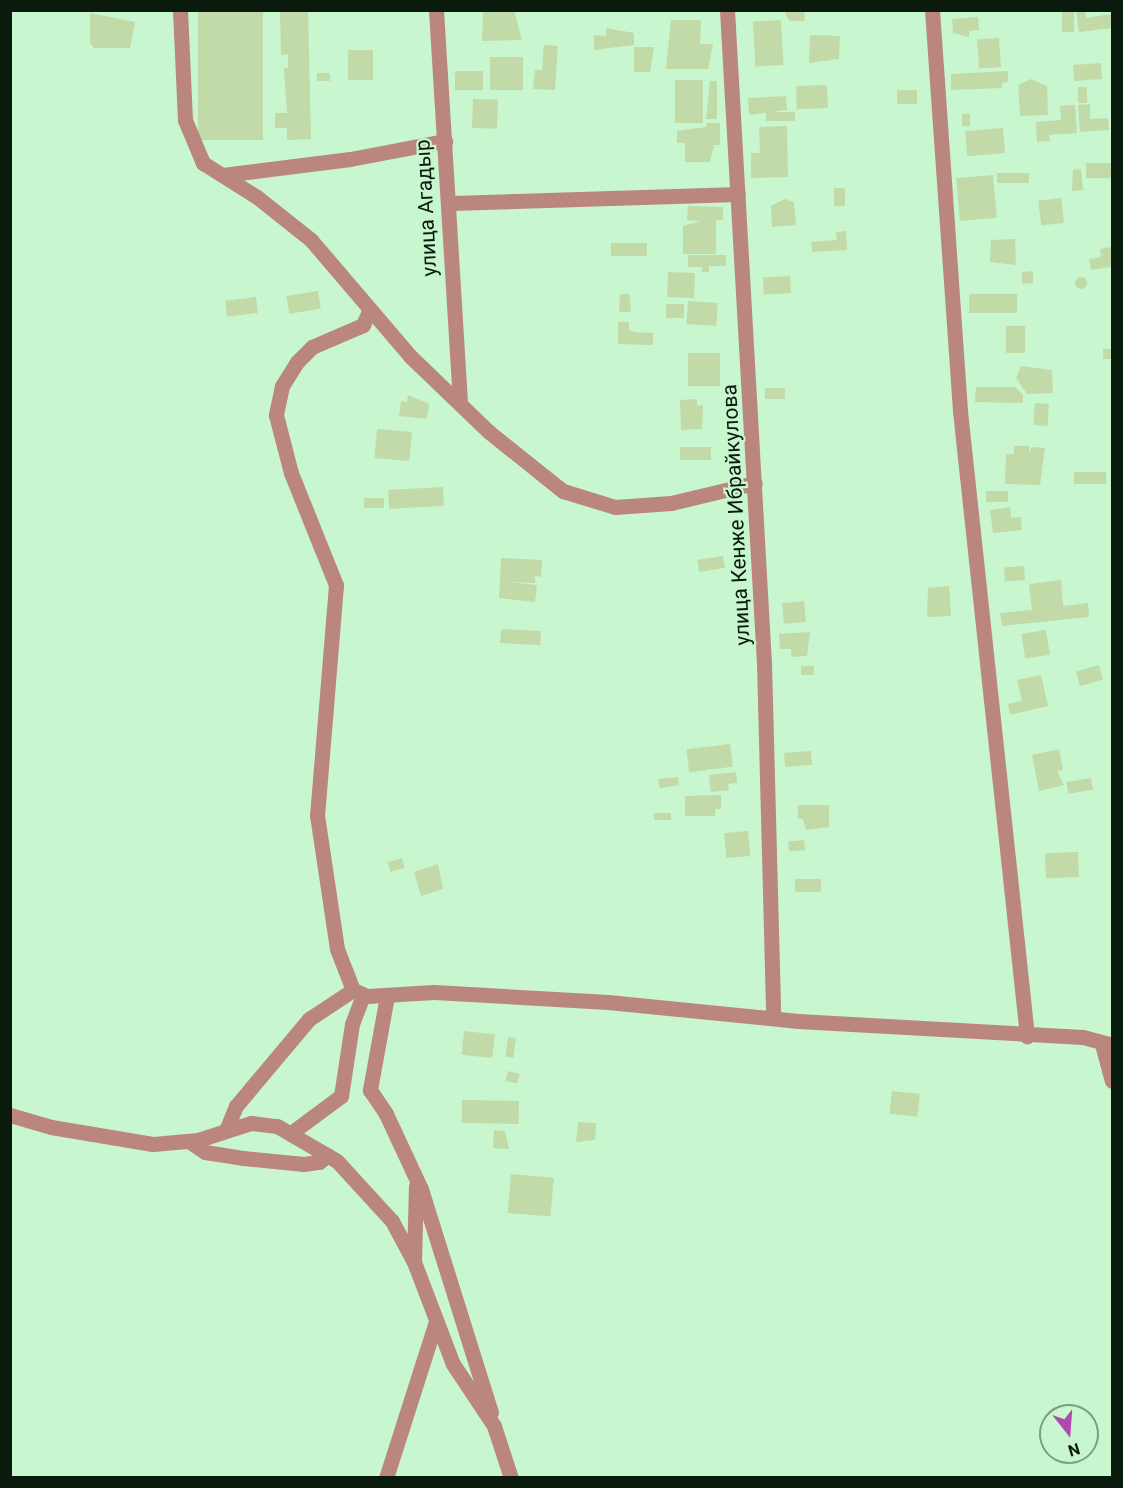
<!DOCTYPE html>
<meta charset="utf-8">
<style>
body{margin:0}
#map{position:relative;width:1123px;height:1488px;overflow:hidden;background:#c8f6ce;font-family:Roboto,sans-serif}
div>[style]{position:absolute}
[style*='--x']{left:calc(var(--x)*1px);top:calc(var(--y)*1px);width:calc(var(--w)*1px);rotate:calc(var(--a)*1deg)}
.building>*{inset:0;background:#c2daa8;transform-origin:0 0}
.round{border-radius:50%}
.minor>*{height:15px;margin:-7.5px;padding:0 7.5px;transform-origin:7.5px;border-radius:7.5px;background:#ba867e}
span{translate:-50% -50%;white-space:nowrap;text-align:center;line-height:1.15;-webkit-text-stroke:4.5px #c8f6ce;paint-order:stroke}
.street-label{font-size:21px;color:#0a1b0d}
.frame{position:absolute;inset:0;border:12px solid #0a1b0d;pointer-events:none}
.north{position:absolute;left:1039px;top:1404px;width:60px;height:60px;box-sizing:border-box;background:#c8f6ce;border:2px solid #7c9e81;border-radius:50%;rotate:163deg;font-size:16px;font-weight:700;line-height:24px;text-align:center;color:#0a1b0d}
.north::after{content:'';display:block;margin:auto;width:21px;height:27px;background:#b049ad;clip-path:polygon(50% 0,100% 100%,50% 72%,0 100%)}
</style>
<div id="map">
<div class="building">
<i style="left:198px;top:10px;width:65px;height:130px"></i>
<i style="clip-path:polygon(308px 10px,311px 139px,287px 140px,287px 128px,275px 128px,275px 113px,287px 113px,284px 68px,288px 68px,288px 54px,281px 55px,280px 12px)"></i>
<i style="clip-path:polygon(483px 10px,514px 10px,522px 40px,482px 41px)"></i>
<i style="clip-path:polygon(784px 10px,804px 10px,805px 21px,789px 21px)"></i>
<i style="left:1062px;top:10px;width:12px;height:22px"></i>
<i style="clip-path:polygon(1076px 10px,1085px 10px,1086px 18px,1111px 14px,1112px 28px,1079px 32px)"></i>
<i style="clip-path:polygon(90px 13px,135px 22px,130px 48px,94px 48px,90px 43px)"></i>
<i style="clip-path:polygon(978px 17px,979px 30px,969px 31px,969px 37px,953px 33px,952px 19px)"></i>
<i style="clip-path:polygon(671px 20px,701px 20px,700px 44px,713px 44px,708px 69px,666px 69px)"></i>
<i style="left:781px;top:20px;width:45px;height:28px;rotate:87deg"></i>
<i style="clip-path:polygon(606px 28px,634px 33px,634px 45px,594px 50px,594px 35px,606px 36px)"></i>
<i style="clip-path:polygon(810px 35px,840px 36px,839px 59px,809px 63px)"></i>
<i style="left:999px;top:38px;width:29px;height:22px;rotate:86deg"></i>
<i style="clip-path:polygon(544px 45px,558px 46px,555px 90px,533px 89px,535px 70px,542px 70px)"></i>
<i style="clip-path:polygon(634px 47px,654px 47px,650px 72px,634px 72px)"></i>
<i style="left:348px;top:50px;width:25px;height:30px"></i>
<i style="left:490px;top:57px;width:33px;height:33px"></i>
<i style="left:1101px;top:63px;width:16px;height:28px;rotate:86deg"></i>
<i style="left:455px;top:71px;width:28px;height:19px"></i>
<i style="clip-path:polygon(1008px 71px,1008px 82px,1002px 83px,1002px 88px,951px 90px,951px 74px)"></i>
<i style="left:317px;top:73px;width:13px;height:8px"></i>
<i style="clip-path:polygon(1031px 79px,1047px 86px,1048px 115px,1020px 116px,1018px 85px)"></i>
<i style="left:675px;top:80px;width:28px;height:43px"></i>
<i style="clip-path:polygon(710px 81px,717px 81px,717px 119px,706px 119px)"></i>
<i style="left:827px;top:85px;width:23px;height:31px;rotate:88deg"></i>
<i style="left:1087px;top:87px;width:16px;height:9px;rotate:90deg"></i>
<i style="left:897px;top:90px;width:20px;height:14px"></i>
<i style="clip-path:polygon(786px 96px,787px 110px,749px 115px,748px 98px)"></i>
<i style="left:473px;top:99px;width:25px;height:29px;rotate:2deg"></i>
<i style="clip-path:polygon(1090px 104px,1090px 119px,1108px 118px,1109px 130px,1080px 132px,1078px 105px)"></i>
<i style="clip-path:polygon(1075px 105px,1077px 133px,1049px 135px,1050px 141px,1037px 142px,1036px 122px,1061px 120px,1060px 106px)"></i>
<i style="left:795px;top:112px;width:9px;height:29px;rotate:90deg"></i>
<i style="left:962px;top:114px;width:8px;height:12px"></i>
<i style="clip-path:polygon(707px 123px,720px 123px,720px 145px,714px 145px,710px 162px,685px 162px,685px 143px,677px 143px,677px 131px,706px 127px)"></i>
<i style="clip-path:polygon(787px 126px,788px 177px,751px 178px,751px 153px,760px 153px,759px 127px)"></i>
<i style="left:1003px;top:128px;width:25px;height:38px;rotate:85deg"></i>
<i style="left:1112px;top:163px;width:15px;height:26px;rotate:90deg"></i>
<i style="clip-path:polygon(1081px 169px,1083px 190px,1072px 191px,1073px 170px)"></i>
<i style="left:1029px;top:173px;width:10px;height:32px;rotate:90deg"></i>
<i style="left:993px;top:175px;width:43px;height:37px;rotate:85deg"></i>
<i style="left:834px;top:188px;width:11px;height:18px"></i>
<i style="left:1061px;top:198px;width:25px;height:23px;rotate:83deg"></i>
<i style="clip-path:polygon(785px 199px,794px 202px,796px 225px,772px 227px,771px 206px)"></i>
<i style="clip-path:polygon(688px 206px,723px 207px,723px 220px,716px 220px,716px 254px,683px 254px,683px 226px,700px 221px,687px 220px)"></i>
<i style="clip-path:polygon(846px 231px,847px 250px,812px 252px,811px 242px,837px 240px,836px 232px)"></i>
<i style="clip-path:polygon(1015px 239px,1016px 265px,990px 262px,991px 240px)"></i>
<i style="left:611px;top:243px;width:36px;height:13px"></i>
<i style="clip-path:polygon(1111px 247px,1112px 267px,1091px 270px,1089px 259px,1101px 257px,1100px 249px)"></i>
<i style="clip-path:polygon(688px 255px,726px 255px,726px 266px,709px 266px,709px 272px,702px 272px,702px 267px,688px 267px)"></i>
<i style="clip-path:polygon(1033px 271px,1033px 283px,1022px 284px,1022px 272px)"></i>
<i style="left:668px;top:272px;width:27px;height:25px;rotate:2deg"></i>
<i style="left:790px;top:276px;width:17px;height:27px;rotate:87deg"></i>
<i class="round" style="left:1075px;top:277px;width:12px;height:12px"></i>
<i style="left:318px;top:291px;width:18px;height:32px;rotate:81deg"></i>
<i style="clip-path:polygon(620px 294px,629px 294px,631px 312px,619px 312px)"></i>
<i style="left:1017px;top:294px;width:19px;height:48px;rotate:90deg"></i>
<i style="left:256px;top:297px;width:16px;height:31px;rotate:83deg"></i>
<i style="left:688px;top:301px;width:30px;height:23px;rotate:4deg"></i>
<i style="left:666px;top:304px;width:18px;height:14px"></i>
<i style="clip-path:polygon(618px 322px,629px 322px,629px 330px,635px 332px,653px 333px,653px 345px,618px 344px)"></i>
<i style="left:1006px;top:326px;width:19px;height:27px"></i>
<i style="left:1103px;top:349px;width:9px;height:10px"></i>
<i style="left:720px;top:353px;width:33px;height:32px;rotate:90deg"></i>
<i style="clip-path:polygon(1021px 366px,1052px 370px,1053px 393px,1027px 394px,1016px 378px)"></i>
<i style="clip-path:polygon(976px 387px,1015px 387px,1023px 395px,1023px 403px,975px 402px)"></i>
<i style="left:765px;top:388px;width:20px;height:11px"></i>
<i style="clip-path:polygon(408px 395px,429px 404px,427px 419px,399px 416px,401px 401px,407px 402px)"></i>
<i style="clip-path:polygon(697px 399px,697px 406px,703px 405px,702px 429px,681px 430px,680px 400px)"></i>
<i style="left:1035px;top:403px;width:14px;height:22px;rotate:4deg"></i>
<i style="left:377px;top:429px;width:35px;height:29px;rotate:5deg"></i>
<i style="clip-path:polygon(1014px 446px,1029px 446px,1029px 453px,1032px 447px,1045px 448px,1040px 485px,1005px 484px,1006px 454px,1014px 454px)"></i>
<i style="left:711px;top:447px;width:13px;height:31px;rotate:90deg"></i>
<i style="left:1074px;top:472px;width:32px;height:12px"></i>
<i style="left:443px;top:487px;width:19px;height:55px;rotate:87deg"></i>
<i style="left:986px;top:491px;width:22px;height:11px"></i>
<i style="left:364px;top:498px;width:20px;height:10px"></i>
<i style="clip-path:polygon(1010px 507px,1011px 518px,1021px 517px,1022px 530px,993px 533px,990px 510px)"></i>
<i style="left:723px;top:556px;width:12px;height:26px;rotate:81deg"></i>
<i style="clip-path:polygon(501px 558px,542px 560px,541px 577px,535px 576px,535px 583px,508px 582px,537px 585px,535px 602px,499px 598px)"></i>
<i style="left:1024px;top:566px;width:14px;height:20px;rotate:86deg"></i>
<i style="clip-path:polygon(1061px 580px,1063px 606px,1088px 603px,1089px 617px,1002px 626px,1000px 613px,1032px 610px,1029px 584px)"></i>
<i style="clip-path:polygon(949px 586px,951px 616px,927px 617px,928px 588px)"></i>
<i style="left:804px;top:601px;width:21px;height:22px;rotate:85deg"></i>
<i style="left:501px;top:629px;width:40px;height:14px;rotate:3deg"></i>
<i style="left:1046px;top:630px;width:25px;height:25px;rotate:81deg"></i>
<i style="clip-path:polygon(810px 632px,807px 656px,791px 657px,791px 649px,780px 649px,779px 634px)"></i>
<i style="left:1099px;top:665px;width:15px;height:24px;rotate:74deg"></i>
<i style="left:814px;top:666px;width:9px;height:13px;rotate:90deg"></i>
<i style="clip-path:polygon(1041px 675px,1048px 706px,1010px 715px,1008px 704px,1022px 701px,1017px 680px)"></i>
<i style="left:730px;top:744px;width:23px;height:44px;rotate:83deg"></i>
<i style="clip-path:polygon(1059px 749px,1063px 770px,1057px 771px,1064px 785px,1039px 791px,1032px 755px)"></i>
<i style="left:811px;top:751px;width:14px;height:27px;rotate:86deg"></i>
<i style="clip-path:polygon(736px 772px,737px 783px,728px 784px,729px 790px,711px 792px,709px 775px)"></i>
<i style="clip-path:polygon(678px 777px,679px 785px,660px 788px,658px 779px)"></i>
<i style="left:1091px;top:778px;width:12px;height:25px;rotate:81deg"></i>
<i style="clip-path:polygon(721px 795px,721px 809px,715px 809px,715px 816px,685px 816px,685px 796px)"></i>
<i style="clip-path:polygon(798px 805px,829px 805px,829px 827px,806px 830px,803px 819px,798px 819px)"></i>
<i style="left:671px;top:813px;width:7px;height:17px;rotate:90deg"></i>
<i style="left:748px;top:831px;width:25px;height:24px;rotate:85deg"></i>
<i style="left:804px;top:840px;width:10px;height:16px;rotate:84deg"></i>
<i style="left:1078px;top:852px;width:25px;height:33px;rotate:88deg"></i>
<i style="left:402px;top:858px;width:10px;height:15px;rotate:73deg"></i>
<i style="clip-path:polygon(438px 864px,443px 889px,421px 896px,414px 872px)"></i>
<i style="left:795px;top:879px;width:26px;height:13px"></i>
<i style="left:464px;top:1031px;width:31px;height:24px;rotate:6deg"></i>
<i style="left:508px;top:1037px;width:8px;height:20px;rotate:7deg"></i>
<i style="left:508px;top:1071px;width:12px;height:10px;rotate:14deg"></i>
<i style="left:892px;top:1091px;width:28px;height:23px;rotate:6deg"></i>
<i style="left:462px;top:1100px;width:57px;height:23px;rotate:1deg"></i>
<i style="clip-path:polygon(578px 1122px,596px 1123px,595px 1140px,576px 1142px)"></i>
<i style="clip-path:polygon(494px 1130px,505px 1131px,509px 1149px,493px 1148px)"></i>
<i style="left:511px;top:1174px;width:43px;height:39px;rotate:5deg"></i>
</div>
<div class="minor">
<i style="--x:180;--y:10;--w:110;--a:87.4"></i>
<i style="--x:185;--y:120;--w:47;--a:67.3"></i>
<i style="--x:203;--y:163;--w:64;--a:32.2"></i>
<i style="--x:257;--y:197;--w:69;--a:38.5"></i>
<i style="--x:311;--y:240;--w:154;--a:49.5"></i>
<i style="--x:411;--y:357;--w:108;--a:43.9"></i>
<i style="--x:489;--y:432;--w:95;--a:38.6"></i>
<i style="--x:563;--y:491;--w:54;--a:17.1"></i>
<i style="--x:615;--y:507;--w:56;--a:-4.1"></i>
<i style="--x:671;--y:503;--w:86;--a:-13.4"></i>
<i style="--x:436;--y:10;--w:394;--a:86.5"></i>
<i style="--x:727;--y:10;--w:654;--a:86.76"></i>
<i style="--x:764;--y:663;--w:355;--a:88.5"></i>
<i style="--x:932;--y:10;--w:402;--a:86"></i>
<i style="--x:960;--y:411;--w:629;--a:83.88"></i>
<i style="--x:223;--y:175;--w:128;--a:-7.2"></i>
<i style="--x:350;--y:159;--w:97;--a:-10.7"></i>
<i style="--x:451;--y:203;--w:287;--a:-1.8"></i>
<i style="--x:369;--y:311;--w:15;--a:113"></i>
<i style="--x:363;--y:325;--w:56;--a:156.7"></i>
<i style="--x:312;--y:347;--w:21;--a:135"></i>
<i style="--x:297;--y:362;--w:28;--a:122"></i>
<i style="--x:282;--y:386;--w:30;--a:102"></i>
<i style="--x:276;--y:415;--w:60;--a:75.5"></i>
<i style="--x:291;--y:473;--w:121;--a:68.1"></i>
<i style="--x:336;--y:585;--w:231;--a:94.7"></i>
<i style="--x:317;--y:815;--w:135;--a:81.5"></i>
<i style="--x:337;--y:949;--w:44;--a:68.7"></i>
<i style="--x:353;--y:990;--w:15;--a:23"></i>
<i style="--x:367;--y:996;--w:67;--a:-3.4"></i>
<i style="--x:434;--y:992;--w:174;--a:3.3"></i>
<i style="--x:608;--y:1002;--w:191;--a:5.7"></i>
<i style="--x:798;--y:1021;--w:285;--a:3.2"></i>
<i style="--x:1083;--y:1037;--w:30;--a:15"></i>
<i style="--x:387;--y:996;--w:96;--a:100.3"></i>
<i style="--x:370;--y:1090;--w:29;--a:56"></i>
<i style="--x:386;--y:1114;--w:83;--a:65"></i>
<i style="--x:421;--y:1189;--w:234;--a:72.6"></i>
<i style="--x:1102;--y:1044;--w:38;--a:75"></i>
<i style="--x:10;--y:1115;--w:43;--a:16.3"></i>
<i style="--x:51;--y:1127;--w:103;--a:9.5"></i>
<i style="--x:153;--y:1144;--w:45;--a:-5.1"></i>
<i style="--x:198;--y:1140;--w:56;--a:-17.8"></i>
<i style="--x:251;--y:1123;--w:26;--a:7"></i>
<i style="--x:277;--y:1126;--w:69;--a:30.3"></i>
<i style="--x:337;--y:1161;--w:81;--a:47.5"></i>
<i style="--x:392;--y:1221;--w:47;--a:61.8"></i>
<i style="--x:414;--y:1262;--w:109;--a:69.1"></i>
<i style="--x:453;--y:1364;--w:74;--a:56.5"></i>
<i style="--x:494;--y:1426;--w:55;--a:71.9"></i>
<i style="--x:227;--y:1128;--w:24;--a:-68"></i>
<i style="--x:236;--y:1106;--w:114;--a:-50"></i>
<i style="--x:309;--y:1019;--w:53;--a:-33.4"></i>
<i style="--x:291;--y:1133;--w:62;--a:-36.5"></i>
<i style="--x:341;--y:1096;--w:73;--a:-81.3"></i>
<i style="--x:352;--y:1024;--w:31;--a:-69"></i>
<i style="--x:189;--y:1141;--w:19;--a:35"></i>
<i style="--x:205;--y:1152;--w:38;--a:9"></i>
<i style="--x:243;--y:1158;--w:61;--a:5.6"></i>
<i style="--x:304;--y:1164;--w:15;--a:-8"></i>
<i style="--x:319;--y:1162;--w:11;--a:-38"></i>
<i style="--x:414;--y:1261;--w:75;--a:-88.5"></i>
<i style="--x:386;--y:1478;--w:162;--a:-72.3"></i>
</div>
<div class="street-label">
<span style="left:426px;top:208px;rotate:-93deg">улица Агадыр</span>
<span style="left:736px;top:515px;rotate:-93deg">улица Кенже Ибрайкулова</span>
</div>
<div class="frame"></div>
<div class="north">N</div>
</div>
